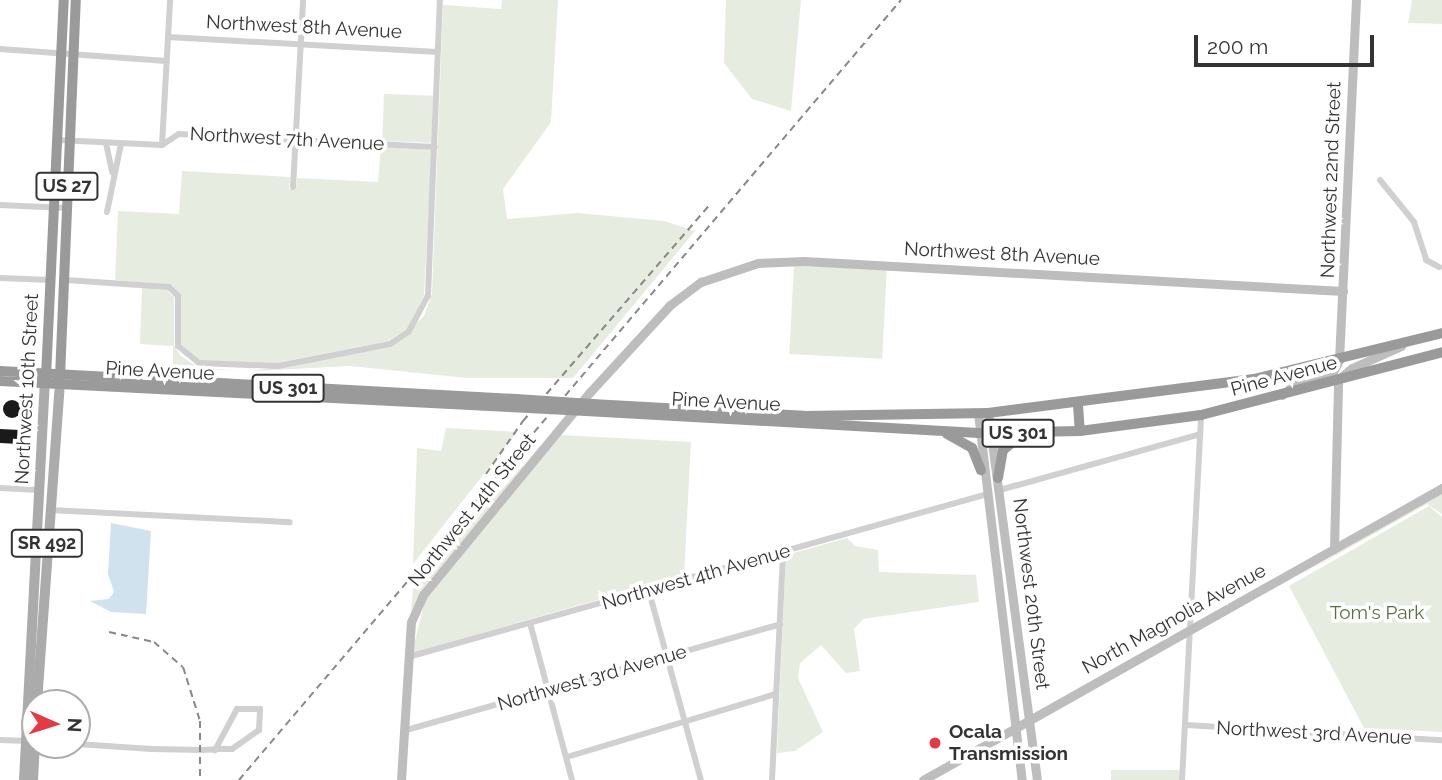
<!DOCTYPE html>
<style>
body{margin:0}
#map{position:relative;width:1442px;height:780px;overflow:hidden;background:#fff;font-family:Raleway,sans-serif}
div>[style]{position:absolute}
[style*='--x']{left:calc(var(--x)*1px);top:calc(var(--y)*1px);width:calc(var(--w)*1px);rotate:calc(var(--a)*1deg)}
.green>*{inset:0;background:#e6ecdf;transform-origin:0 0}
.water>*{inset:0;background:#cfe2ee}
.building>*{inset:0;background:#1a1a1a;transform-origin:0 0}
.round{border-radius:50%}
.street>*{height:6px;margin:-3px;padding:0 3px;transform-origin:3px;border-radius:3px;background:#d0d0d0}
.secondary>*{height:9px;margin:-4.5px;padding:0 4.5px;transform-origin:4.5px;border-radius:4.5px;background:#bdbdbd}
.primary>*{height:10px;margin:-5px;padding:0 5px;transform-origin:5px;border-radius:5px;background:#ababab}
.highway>*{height:10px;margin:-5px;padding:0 5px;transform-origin:5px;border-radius:5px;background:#9a9a9a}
.rail>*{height:2px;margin-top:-1px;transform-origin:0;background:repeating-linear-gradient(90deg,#888 0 7px,transparent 0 12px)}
.highway-bridge>*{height:10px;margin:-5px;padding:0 5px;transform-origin:5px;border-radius:5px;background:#9a9a9a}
.dots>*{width:19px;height:19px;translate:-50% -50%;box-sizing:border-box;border:4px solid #fff;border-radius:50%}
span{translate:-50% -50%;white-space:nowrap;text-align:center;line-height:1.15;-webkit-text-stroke:7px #fff;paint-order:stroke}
.shield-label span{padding:2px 5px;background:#fff;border:2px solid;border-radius:5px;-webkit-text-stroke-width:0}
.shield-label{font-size:18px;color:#333;font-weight:700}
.street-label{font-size:19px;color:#333}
.park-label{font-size:19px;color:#56703f}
.poi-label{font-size:19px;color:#333;font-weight:700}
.left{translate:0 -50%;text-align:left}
.north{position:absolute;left:21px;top:689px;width:70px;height:70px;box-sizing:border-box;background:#fff;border:2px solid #adadad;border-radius:50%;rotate:93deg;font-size:19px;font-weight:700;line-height:28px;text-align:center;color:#333}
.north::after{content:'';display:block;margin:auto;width:24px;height:32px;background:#e63946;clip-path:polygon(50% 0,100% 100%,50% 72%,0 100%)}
.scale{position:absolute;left:1194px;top:35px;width:180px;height:32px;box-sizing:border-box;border:4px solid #333;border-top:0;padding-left:9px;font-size:21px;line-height:24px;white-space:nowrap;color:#333;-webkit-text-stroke:5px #fff;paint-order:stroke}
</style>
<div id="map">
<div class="green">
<i style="clip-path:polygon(502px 0,558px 0,551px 122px,503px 189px,507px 219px,578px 213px,664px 221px,695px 231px,573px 378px,467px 378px,350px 366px,253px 371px,391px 347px,424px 316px,432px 294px,443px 5px,501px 9px)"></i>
<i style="clip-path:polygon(726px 0,801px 0,791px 111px,752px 99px,724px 63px)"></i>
<i style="clip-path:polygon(1412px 0,1442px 0,1442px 24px,1408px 23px)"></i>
<i style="left:384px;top:94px;width:49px;height:47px;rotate:2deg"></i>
<i style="clip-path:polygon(381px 147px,432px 150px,424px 295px,407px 329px,388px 341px,277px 363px,200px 361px,181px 345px,181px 296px,171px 285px,115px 280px,118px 211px,179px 214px,182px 171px,290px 177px,289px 189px,296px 190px,297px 178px,378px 182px)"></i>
<i style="left:794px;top:264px;width:93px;height:90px;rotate:3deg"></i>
<i style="clip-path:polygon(142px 288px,167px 290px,174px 297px,174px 346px,181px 356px,198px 367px,239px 371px,173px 367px,173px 346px,140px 344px)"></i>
<i style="clip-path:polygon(446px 428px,517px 432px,413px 564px,417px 448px,441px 451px)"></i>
<i style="clip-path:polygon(551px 434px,420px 593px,411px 612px,413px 589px)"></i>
<i style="clip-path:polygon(561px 435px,691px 442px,684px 575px,412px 653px,426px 596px)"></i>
<i style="clip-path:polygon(1442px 492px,1442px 514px,1427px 504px,1292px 580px)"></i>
<i style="clip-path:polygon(1429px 506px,1442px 517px,1442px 732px,1364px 728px,1289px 586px)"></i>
<i style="clip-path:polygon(847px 538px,855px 546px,878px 550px,879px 572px,976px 575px,979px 602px,863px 619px,854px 629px,860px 671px,846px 673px,821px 645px,800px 663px,798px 678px,823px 732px,795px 751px,777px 753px,786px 555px)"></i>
<i style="left:1179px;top:770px;width:10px;height:68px;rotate:90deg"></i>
</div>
<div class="water">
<i style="clip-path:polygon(111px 523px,151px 531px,146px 614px,111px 612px,90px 601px,109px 599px,114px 592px,108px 574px)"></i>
</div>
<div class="building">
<i class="round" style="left:3px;top:400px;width:18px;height:18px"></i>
<i style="left:0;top:429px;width:20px;height:14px;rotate:3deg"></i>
</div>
<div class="street">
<i style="--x:168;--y:37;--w:270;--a:3.2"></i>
<i style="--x:0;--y:49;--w:167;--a:4.1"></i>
<i style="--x:57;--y:140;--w:105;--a:2.7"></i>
<i style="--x:162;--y:145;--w:20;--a:-33"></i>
<i style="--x:179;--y:134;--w:256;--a:2.9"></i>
<i style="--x:106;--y:143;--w:30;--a:78"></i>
<i style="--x:162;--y:145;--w:145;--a:-86.8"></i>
<i style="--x:1380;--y:180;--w:54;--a:51"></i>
<i style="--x:1414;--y:222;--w:40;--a:72"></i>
<i style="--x:1426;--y:260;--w:15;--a:28"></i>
<i style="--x:293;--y:187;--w:187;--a:-86.9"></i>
<i style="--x:0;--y:205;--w:66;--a:2.6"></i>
<i style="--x:107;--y:212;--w:69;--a:-78.4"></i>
<i style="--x:0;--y:278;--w:51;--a:2.2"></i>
<i style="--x:66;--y:280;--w:103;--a:3.9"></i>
<i style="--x:169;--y:287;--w:13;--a:45"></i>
<i style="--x:178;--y:296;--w:50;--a:90"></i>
<i style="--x:178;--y:346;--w:27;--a:39"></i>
<i style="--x:199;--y:363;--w:79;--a:2.2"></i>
<i style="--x:278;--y:366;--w:114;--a:-11.1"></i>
<i style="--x:390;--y:344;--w:23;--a:-34"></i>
<i style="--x:409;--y:331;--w:40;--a:-62"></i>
<i style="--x:428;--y:296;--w:296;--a:-87.7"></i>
<i style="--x:0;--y:488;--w:39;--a:3"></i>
<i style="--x:1000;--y:490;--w:208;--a:-15.6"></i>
<i style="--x:50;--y:510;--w:240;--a:2.9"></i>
<i style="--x:648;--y:588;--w:199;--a:74.6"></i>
<i style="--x:530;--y:623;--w:163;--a:75"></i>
<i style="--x:408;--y:657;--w:598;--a:-15.71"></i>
<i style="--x:1186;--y:725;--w:256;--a:3.4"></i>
<i style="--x:403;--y:731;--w:392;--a:-15.8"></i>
<i style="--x:0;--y:740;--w:30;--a:2"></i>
<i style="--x:77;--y:744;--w:75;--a:3.8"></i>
<i style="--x:152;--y:749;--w:50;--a:1.1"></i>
<i style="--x:202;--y:750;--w:22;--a:-3"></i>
<i style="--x:224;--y:749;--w:8;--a:0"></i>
<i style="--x:232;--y:749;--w:33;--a:-35"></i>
<i style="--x:259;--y:730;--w:21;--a:-87"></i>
<i style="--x:260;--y:709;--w:23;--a:180"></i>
<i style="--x:237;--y:709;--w:47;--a:118.2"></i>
<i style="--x:567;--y:757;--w:218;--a:-16.8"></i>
<i style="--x:772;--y:780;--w:227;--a:-87.2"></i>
<i style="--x:1182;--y:780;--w:365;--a:-87"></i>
</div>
<div class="secondary">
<i style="--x:1282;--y:395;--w:17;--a:-40"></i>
<i style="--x:1295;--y:384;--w:40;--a:-18"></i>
<i style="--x:1333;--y:372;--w:13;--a:-63"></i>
<i style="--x:1339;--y:360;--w:360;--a:-87.3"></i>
<i style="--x:978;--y:413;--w:370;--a:83.2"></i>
<i style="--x:988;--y:413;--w:370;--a:82.4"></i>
<i style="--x:1334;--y:549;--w:169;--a:-88.6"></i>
<i style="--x:1338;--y:380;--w:18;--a:-41"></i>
<i style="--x:1352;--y:368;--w:54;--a:-24.2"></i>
<i style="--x:401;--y:780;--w:158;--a:-86.4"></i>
<i style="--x:411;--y:622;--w:30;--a:-66"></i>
<i style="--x:423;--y:595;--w:263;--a:-50.6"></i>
<i style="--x:590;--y:392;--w:118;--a:-47.4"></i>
<i style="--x:670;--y:305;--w:39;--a:-37"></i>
<i style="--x:701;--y:282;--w:60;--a:-18.4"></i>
<i style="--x:758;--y:263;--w:46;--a:-2.5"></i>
<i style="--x:804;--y:261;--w:540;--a:3.19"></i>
<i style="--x:923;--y:780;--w:596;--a:-29.36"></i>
</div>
<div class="primary">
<i style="--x:37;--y:703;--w:321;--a:-85.9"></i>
<i style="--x:24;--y:780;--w:399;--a:-87"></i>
<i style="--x:33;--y:780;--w:39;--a:-87"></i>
</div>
<div class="highway">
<i style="--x:0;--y:371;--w:517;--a:3.11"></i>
<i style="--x:46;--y:376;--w:376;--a:-87.3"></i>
<i style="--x:60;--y:377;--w:377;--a:-87.6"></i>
<i style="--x:0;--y:381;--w:510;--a:2.92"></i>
<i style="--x:592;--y:404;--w:212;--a:3.2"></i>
<i style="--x:804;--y:416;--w:184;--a:-0.9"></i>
<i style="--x:988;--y:413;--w:268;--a:-7.3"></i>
<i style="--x:1254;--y:379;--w:194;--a:-13.7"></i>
<i style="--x:1078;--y:405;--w:26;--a:86"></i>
<i style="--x:586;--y:411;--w:393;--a:3.2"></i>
<i style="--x:978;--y:433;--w:102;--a:-1.1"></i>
<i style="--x:1080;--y:431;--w:122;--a:-7.5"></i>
<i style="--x:1201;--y:415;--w:249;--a:-14.6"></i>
<i style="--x:947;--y:434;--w:29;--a:29"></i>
<i style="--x:972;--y:448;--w:24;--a:68"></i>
<i style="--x:998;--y:478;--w:28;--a:-80"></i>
<i style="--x:1003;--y:450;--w:27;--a:-39"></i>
</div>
<div class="rail">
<i style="--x:486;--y:474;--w:65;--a:-55.1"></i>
<i style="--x:523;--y:421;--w:286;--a:-49.2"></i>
<i style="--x:109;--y:632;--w:46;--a:12.5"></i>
<i style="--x:154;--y:642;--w:38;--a:41"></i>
<i style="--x:183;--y:667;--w:57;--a:72.5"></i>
<i style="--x:200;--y:721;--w:59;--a:90"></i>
<i style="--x:239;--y:780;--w:1023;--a:-49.68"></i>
</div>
<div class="highway-bridge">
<i style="--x:516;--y:399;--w:76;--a:3.8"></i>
<i style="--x:509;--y:407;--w:77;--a:3"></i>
</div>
<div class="dots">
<i style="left:935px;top:743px;background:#e63946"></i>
</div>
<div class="shield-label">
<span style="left:67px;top:186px">US 27</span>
<span style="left:288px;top:388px">US 301</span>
<span style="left:1018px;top:433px">US 301</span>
<span style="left:47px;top:543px">SR 492</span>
</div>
<div class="street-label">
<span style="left:304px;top:27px;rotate:3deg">Northwest 8th Avenue</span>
<span style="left:287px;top:139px;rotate:3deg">Northwest 7th Avenue</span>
<span style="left:1331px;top:180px;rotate:-88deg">Northwest 22nd Street</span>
<span style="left:1002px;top:254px;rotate:3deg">Northwest 8th Avenue</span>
<span style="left:160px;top:371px;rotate:3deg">Pine Avenue</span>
<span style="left:1284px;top:376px;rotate:-15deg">Pine Avenue</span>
<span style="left:27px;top:389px;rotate:-87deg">Northwest 10th Street</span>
<span style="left:726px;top:402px;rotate:3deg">Pine Avenue</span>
<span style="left:472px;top:510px;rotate:-51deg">Northwest 14th Street</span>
<span style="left:696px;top:577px;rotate:-16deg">Northwest 4th Avenue</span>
<span style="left:1031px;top:594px;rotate:83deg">Northwest 20th Street</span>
<span style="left:1174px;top:619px;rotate:-29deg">North Magnolia Avenue</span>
<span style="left:592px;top:678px;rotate:-16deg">Northwest 3rd Avenue</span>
<span style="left:1314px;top:733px;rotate:3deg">Northwest 3rd Avenue</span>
</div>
<div class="park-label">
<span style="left:1377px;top:613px">Tom's Park</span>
</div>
<div class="poi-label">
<span class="left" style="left:949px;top:743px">Ocala<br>Transmission</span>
</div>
<div class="north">N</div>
<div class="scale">200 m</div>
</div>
